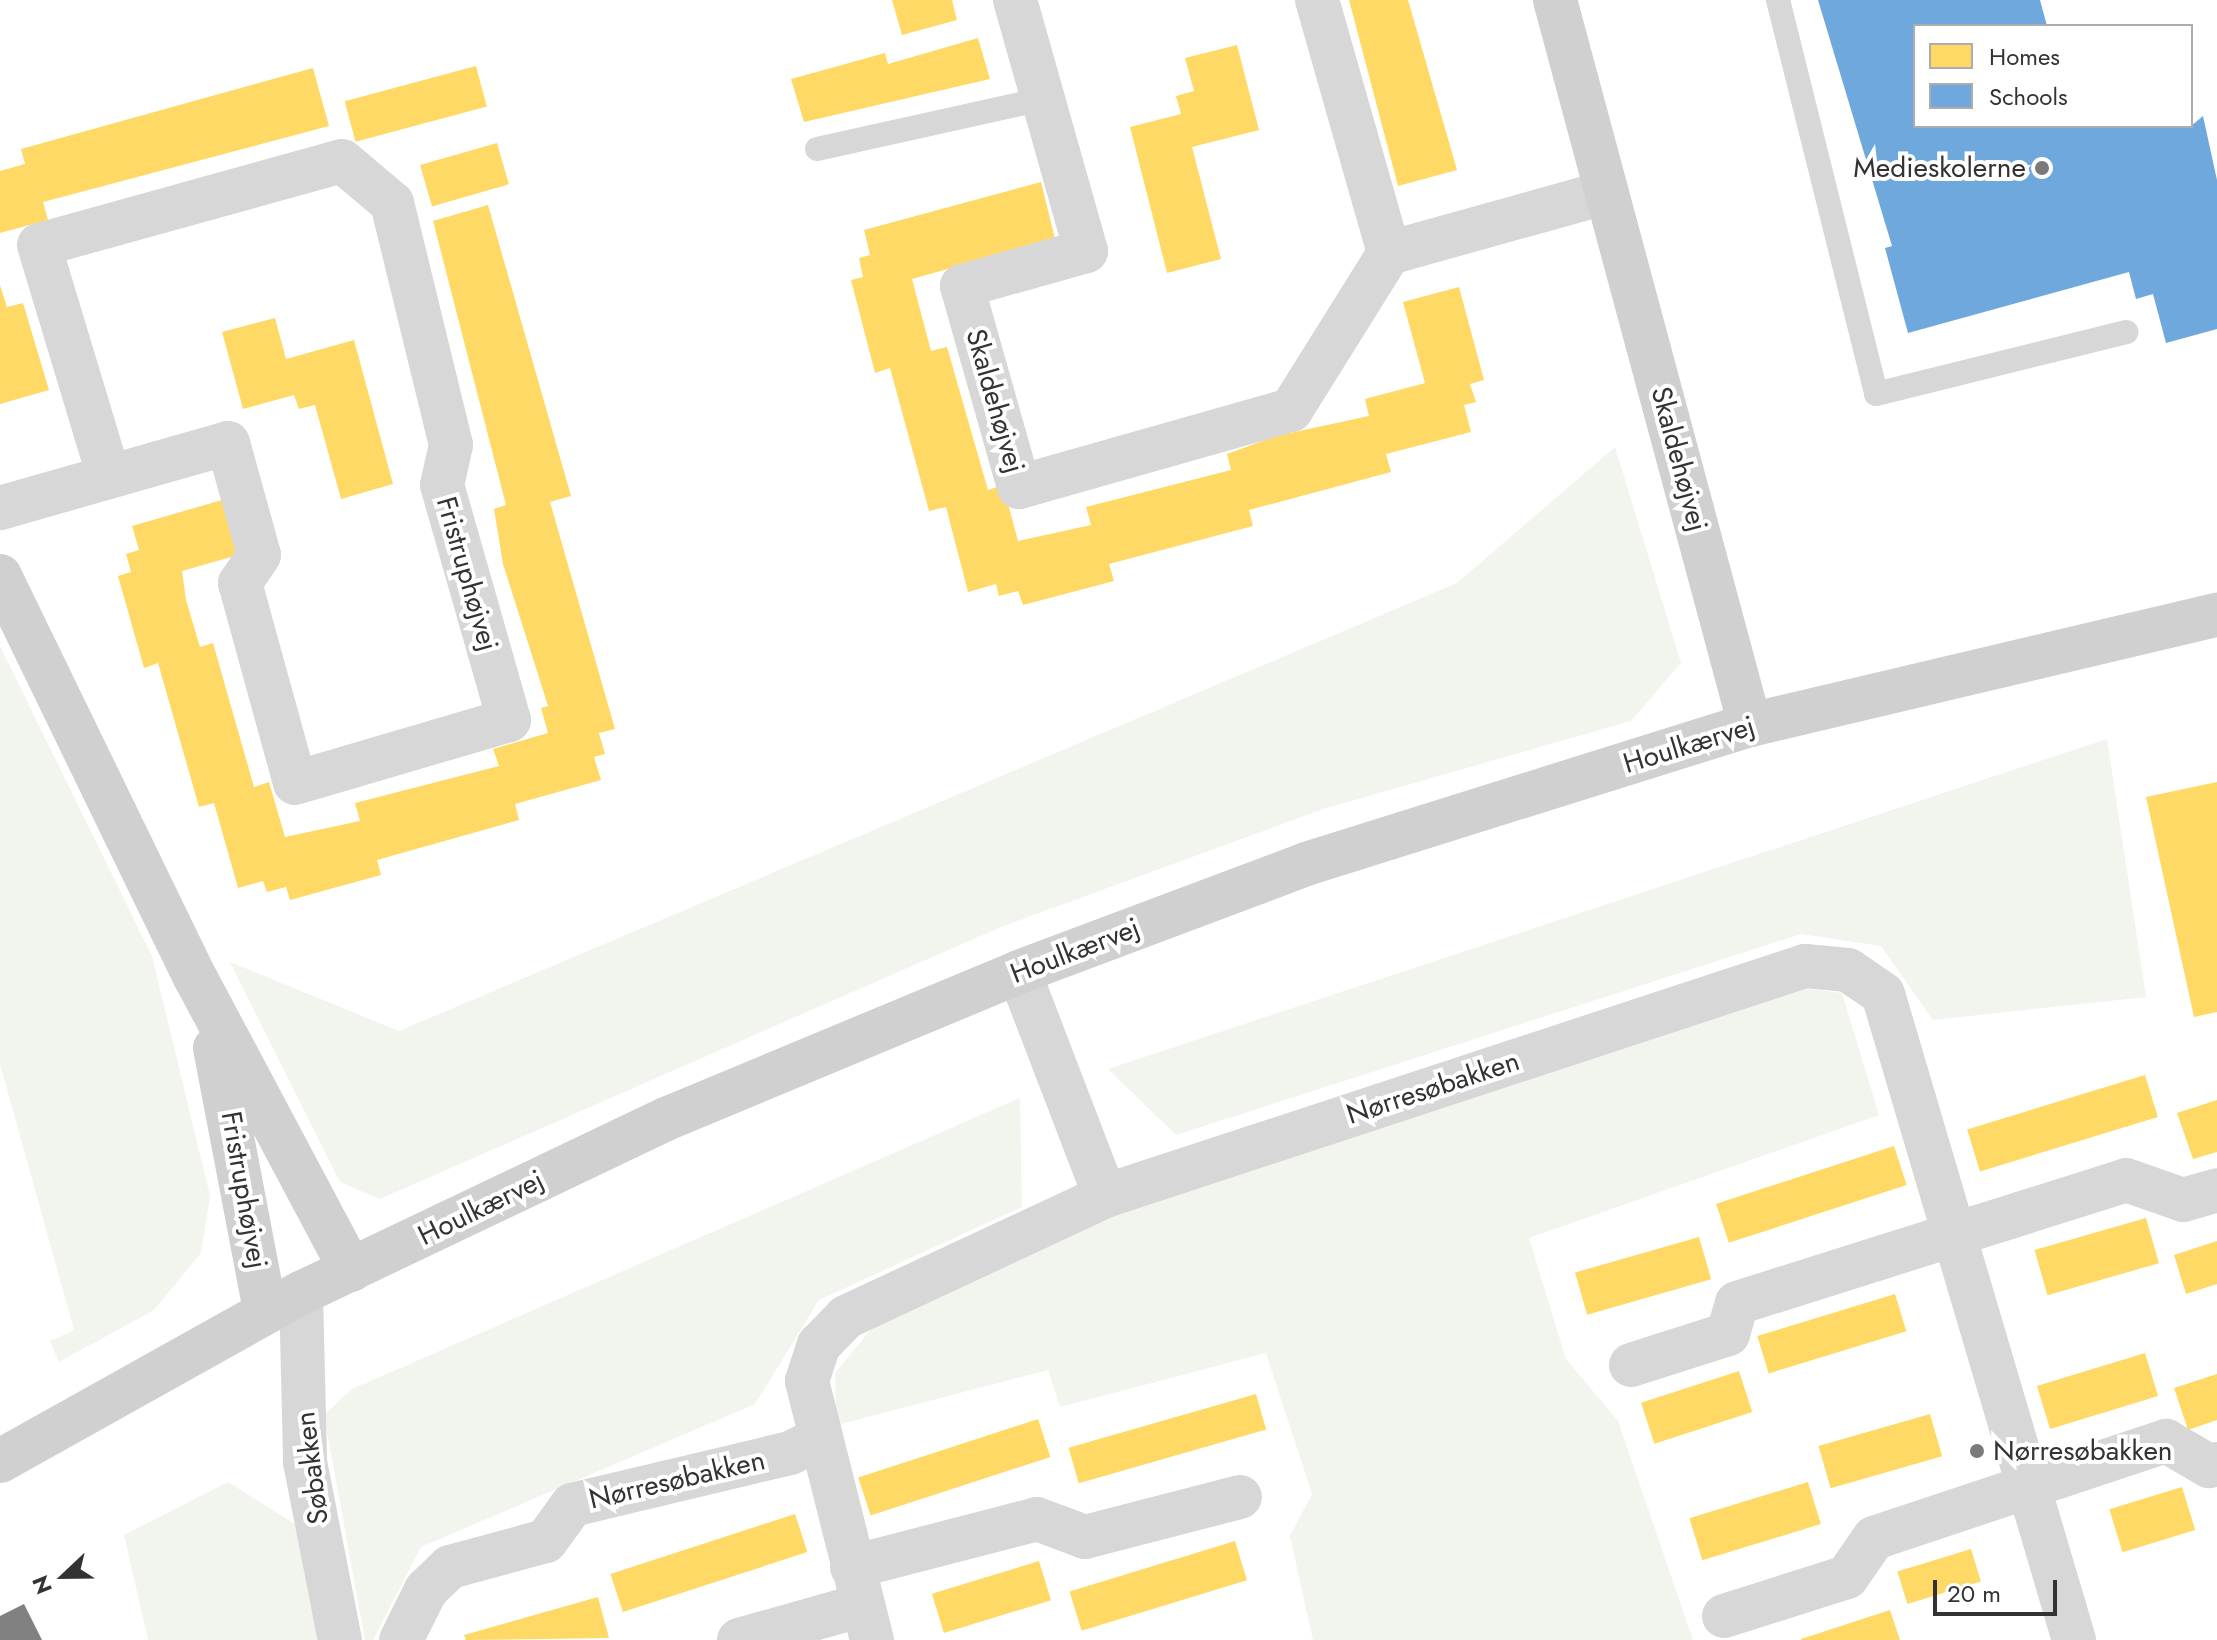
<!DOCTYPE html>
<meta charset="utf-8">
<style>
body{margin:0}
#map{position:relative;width:2217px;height:1640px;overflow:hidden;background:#fff;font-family:Jost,sans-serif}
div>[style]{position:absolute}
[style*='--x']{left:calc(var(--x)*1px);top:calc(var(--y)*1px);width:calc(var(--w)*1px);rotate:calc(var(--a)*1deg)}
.green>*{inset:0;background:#f1f5ed}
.homes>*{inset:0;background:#ffd966;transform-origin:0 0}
.schools>*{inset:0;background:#6fa8dc}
.building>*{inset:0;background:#818181}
.lane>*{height:24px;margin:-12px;padding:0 12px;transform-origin:12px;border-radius:12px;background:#d7d7d7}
.street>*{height:44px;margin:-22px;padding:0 22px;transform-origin:22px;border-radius:22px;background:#d7d7d7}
.secondary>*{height:44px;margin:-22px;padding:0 22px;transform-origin:22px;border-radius:22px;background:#d0d0d0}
.dots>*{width:22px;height:22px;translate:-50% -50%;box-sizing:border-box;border:4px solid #fff;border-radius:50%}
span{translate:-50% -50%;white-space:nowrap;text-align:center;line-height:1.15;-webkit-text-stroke:8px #fff;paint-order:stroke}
.poi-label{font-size:28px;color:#333}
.right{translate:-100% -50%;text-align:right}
.left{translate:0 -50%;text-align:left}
.street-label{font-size:28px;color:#333}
.legend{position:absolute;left:1913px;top:24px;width:280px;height:104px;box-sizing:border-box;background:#fff;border:2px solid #adadad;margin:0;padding:10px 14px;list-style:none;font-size:24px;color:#333}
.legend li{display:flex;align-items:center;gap:16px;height:40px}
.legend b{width:40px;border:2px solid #adadad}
.north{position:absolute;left:24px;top:1536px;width:80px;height:80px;-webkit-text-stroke:6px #fff;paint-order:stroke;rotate:248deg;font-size:22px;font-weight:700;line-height:32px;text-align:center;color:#333}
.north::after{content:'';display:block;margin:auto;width:28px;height:36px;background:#333;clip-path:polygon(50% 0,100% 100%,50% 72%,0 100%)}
.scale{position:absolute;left:1933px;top:1580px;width:124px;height:36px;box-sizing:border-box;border:4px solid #333;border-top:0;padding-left:10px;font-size:24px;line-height:28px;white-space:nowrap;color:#333;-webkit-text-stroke:6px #fff;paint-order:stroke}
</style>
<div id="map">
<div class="green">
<i style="clip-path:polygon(1615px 447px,1681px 663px,1631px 721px,1323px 809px,1001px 927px,380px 1199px,340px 1182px,230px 962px,399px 1031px,1457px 583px)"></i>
<i style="clip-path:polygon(0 646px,152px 956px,210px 1196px,201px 1253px,154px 1310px,59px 1362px,50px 1341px,74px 1330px,0 1064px)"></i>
<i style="clip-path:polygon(2107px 739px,2146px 997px,1933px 1020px,1881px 946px,1801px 934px,1176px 1135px,1108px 1069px)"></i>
<i style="clip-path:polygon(1783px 986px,1842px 993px,1879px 1115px,1529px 1238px,1566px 1359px,1618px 1421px,1693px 1640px,1313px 1640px,1290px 1536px,1312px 1494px,1266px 1353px,1060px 1407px,1048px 1370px,837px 1425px,835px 1373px,876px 1323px,1130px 1208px)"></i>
<i style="clip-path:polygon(1020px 1098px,1022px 1207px,819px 1300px,755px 1404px,421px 1547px,373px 1640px,365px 1640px,324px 1415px,352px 1389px)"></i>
<i style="clip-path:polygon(228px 1482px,298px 1526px,323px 1640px,148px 1640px,124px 1535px)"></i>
</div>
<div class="homes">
<i style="clip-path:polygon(892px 0,952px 0,957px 20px,902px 35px)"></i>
<i style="clip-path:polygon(1349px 0,1408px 0,1457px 170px,1398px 186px)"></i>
<i style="clip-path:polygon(978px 38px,990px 79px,804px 122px,791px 79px,885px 53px,888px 64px)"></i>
<i style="clip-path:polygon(1237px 45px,1259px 130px,1192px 147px,1221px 259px,1167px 273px,1130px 127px,1181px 114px,1176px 96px,1194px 91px,1185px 58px)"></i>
<i style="left:476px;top:66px;width:42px;height:136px;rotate:75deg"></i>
<i style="clip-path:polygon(313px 68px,329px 126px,43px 202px,48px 220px,0 233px,0 171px,25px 164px,21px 149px)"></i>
<i style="left:497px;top:143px;width:43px;height:80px;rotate:74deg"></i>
<i style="clip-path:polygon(1041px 182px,1055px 239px,912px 279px,931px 351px,947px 347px,988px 490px,1003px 485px,1018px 541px,1091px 525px,1086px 507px,1231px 470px,1227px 454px,1276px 436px,1369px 416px,1365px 399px,1425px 383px,1403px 302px,1459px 287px,1484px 380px,1470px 384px,1476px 402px,1464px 405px,1471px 432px,1386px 454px,1391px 472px,1249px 510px,1253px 526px,1109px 564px,1114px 581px,1023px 605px,1018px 591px,999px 596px,996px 584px,968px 592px,946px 507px,929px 511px,890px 368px,875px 373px,851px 280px,863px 277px,859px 258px,870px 255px,864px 230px)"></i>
<i style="clip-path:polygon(488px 205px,571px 496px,550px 502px,615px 729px,599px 733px,605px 754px,594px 757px,601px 780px,515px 804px,519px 820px,377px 860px,381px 875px,290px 900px,286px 887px,267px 892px,263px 881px,238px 888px,214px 803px,199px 807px,158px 663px,144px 668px,118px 576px,131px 572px,126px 554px,139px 550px,132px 526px,222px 500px,238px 555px,182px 571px,186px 600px,200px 647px,213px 643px,254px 787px,269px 782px,285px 837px,360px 821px,355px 803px,499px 766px,493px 749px,548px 733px,541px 708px,548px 706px,503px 564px,494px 509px,506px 505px,433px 221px)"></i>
<i style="clip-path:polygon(0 285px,7px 307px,23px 303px,49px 390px,0 404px)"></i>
<i style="clip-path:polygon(275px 318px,286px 359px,354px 340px,393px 484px,341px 499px,315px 405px,299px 409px,294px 395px,243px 409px,222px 332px)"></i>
<i style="clip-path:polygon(2217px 782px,2217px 1012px,2194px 1017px,2146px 797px)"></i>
<i style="left:2145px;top:1075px;width:44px;height:186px;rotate:73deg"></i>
<i style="clip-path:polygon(2217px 1100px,2217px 1152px,2193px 1159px,2177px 1113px)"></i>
<i style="left:1894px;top:1146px;width:41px;height:187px;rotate:72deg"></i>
<i style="left:2146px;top:1218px;width:47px;height:116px;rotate:74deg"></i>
<i style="left:1699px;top:1237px;width:44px;height:129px;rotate:74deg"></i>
<i style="clip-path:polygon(2217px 1241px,2217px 1284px,2186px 1294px,2174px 1255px)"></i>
<i style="left:1895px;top:1294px;width:39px;height:144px;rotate:73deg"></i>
<i style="left:2145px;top:1353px;width:45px;height:113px;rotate:73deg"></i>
<i style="left:1739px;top:1371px;width:43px;height:103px;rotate:72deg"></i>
<i style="clip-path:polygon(2217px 1374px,2217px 1420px,2188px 1430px,2174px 1388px)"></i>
<i style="left:1256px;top:1394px;width:37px;height:195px;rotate:74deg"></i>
<i style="left:1930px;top:1414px;width:44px;height:116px;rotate:74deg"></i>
<i style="left:1038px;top:1419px;width:40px;height:189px;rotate:72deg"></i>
<i style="left:1808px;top:1482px;width:44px;height:124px;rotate:73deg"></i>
<i style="left:2182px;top:1487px;width:45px;height:76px;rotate:73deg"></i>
<i style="left:795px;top:1514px;width:40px;height:194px;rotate:72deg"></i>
<i style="left:1235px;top:1541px;width:41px;height:173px;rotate:73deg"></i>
<i style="left:1971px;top:1549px;width:34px;height:77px;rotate:73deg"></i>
<i style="left:1039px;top:1561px;width:41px;height:112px;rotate:73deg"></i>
<i style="clip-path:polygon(598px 1597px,609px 1638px,466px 1640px,464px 1635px)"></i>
<i style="clip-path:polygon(1890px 1610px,1900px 1640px,1801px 1640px,1801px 1639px)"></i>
</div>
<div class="schools">
<i style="clip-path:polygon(1818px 0,2040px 0,2047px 26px,1915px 26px,1915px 126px,2191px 126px,2203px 116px,2217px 180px,2217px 329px,2166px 343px,2153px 294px,2136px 299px,2129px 272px,1908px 333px,1885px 248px,1892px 246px)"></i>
</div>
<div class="building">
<i style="clip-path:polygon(24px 1604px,42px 1640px,0 1640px,0 1616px)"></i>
</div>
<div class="lane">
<i style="--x:1778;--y:0;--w:406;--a:76"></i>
<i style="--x:1876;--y:394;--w:258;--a:-13.9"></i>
<i style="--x:817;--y:149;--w:231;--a:-12.5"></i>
</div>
<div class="street">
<i style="--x:1015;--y:0;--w:261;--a:74.2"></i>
<i style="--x:1086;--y:251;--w:129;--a:164.2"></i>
<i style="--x:962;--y:286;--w:209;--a:74.2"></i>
<i style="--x:1019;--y:487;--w:283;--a:-15.8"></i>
<i style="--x:1291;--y:410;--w:185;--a:-58"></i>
<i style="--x:1389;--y:253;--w:226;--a:-15.6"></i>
<i style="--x:1317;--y:0;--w:263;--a:74.1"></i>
<i style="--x:0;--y:508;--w:237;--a:-15.9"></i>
<i style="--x:228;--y:443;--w:116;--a:74.5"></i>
<i style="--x:259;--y:555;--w:34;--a:124"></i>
<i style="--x:240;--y:583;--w:207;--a:74.6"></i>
<i style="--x:295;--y:783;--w:223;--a:-16.4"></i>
<i style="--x:509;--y:720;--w:244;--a:-105.9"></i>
<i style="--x:442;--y:485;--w:41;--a:-77.3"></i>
<i style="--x:451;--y:445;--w:249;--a:-103.7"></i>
<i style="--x:392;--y:203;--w:65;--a:-140"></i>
<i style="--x:342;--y:161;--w:314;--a:164.5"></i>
<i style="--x:39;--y:245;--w:239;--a:73.2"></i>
<i style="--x:1019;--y:972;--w:240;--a:69"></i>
<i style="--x:301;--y:1293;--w:169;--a:88.6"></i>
<i style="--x:305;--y:1462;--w:181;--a:78.9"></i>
<i style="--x:1631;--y:1365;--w:102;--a:-17.7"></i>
<i style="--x:1728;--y:1334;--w:32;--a:-74"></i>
<i style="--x:1737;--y:1303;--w:408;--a:-17.5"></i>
<i style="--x:2126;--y:1180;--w:60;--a:19.3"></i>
<i style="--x:2183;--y:1200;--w:35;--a:-16"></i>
<i style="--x:852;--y:1567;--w:191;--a:-14.5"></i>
<i style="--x:1037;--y:1519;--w:51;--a:20.6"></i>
<i style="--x:1085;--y:1537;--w:160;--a:-14.5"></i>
<i style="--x:1724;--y:1616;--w:129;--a:-17.6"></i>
<i style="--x:1847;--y:1577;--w:47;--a:-55.3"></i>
<i style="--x:1874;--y:1538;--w:308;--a:-18.4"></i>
<i style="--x:2166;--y:1441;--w:50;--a:30.2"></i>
<i style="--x:2209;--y:1466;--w:8;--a:-14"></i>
<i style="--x:401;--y:1640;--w:56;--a:-63.4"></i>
<i style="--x:426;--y:1590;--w:33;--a:-44"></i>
<i style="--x:450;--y:1567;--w:99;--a:-15.2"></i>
<i style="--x:546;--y:1541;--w:44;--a:-54.2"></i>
<i style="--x:572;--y:1505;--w:224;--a:-13.4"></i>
<i style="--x:790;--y:1453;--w:32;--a:-26"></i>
<i style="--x:739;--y:1640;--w:129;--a:-15.8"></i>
<i style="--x:872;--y:1640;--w:267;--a:-104.1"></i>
<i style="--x:807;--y:1381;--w:38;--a:-72"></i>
<i style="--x:819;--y:1345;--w:39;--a:-46"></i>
<i style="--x:846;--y:1317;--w:286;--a:-25"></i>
<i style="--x:1105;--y:1196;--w:737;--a:-18.19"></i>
<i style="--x:1805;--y:966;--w:43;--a:5.3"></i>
<i style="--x:1848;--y:970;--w:42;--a:34.4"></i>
<i style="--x:1883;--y:994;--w:674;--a:73.53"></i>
</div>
<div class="secondary">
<i style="--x:1555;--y:0;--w:751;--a:74.95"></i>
<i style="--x:0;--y:576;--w:446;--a:64.1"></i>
<i style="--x:195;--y:977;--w:332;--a:62"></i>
<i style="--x:215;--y:1048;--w:268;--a:79.2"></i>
<i style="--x:0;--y:1461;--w:345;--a:-29.2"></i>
<i style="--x:301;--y:1293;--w:404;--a:-25.5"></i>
<i style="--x:666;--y:1119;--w:382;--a:-22.6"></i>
<i style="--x:1019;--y:972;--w:307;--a:-20.6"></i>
<i style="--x:1306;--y:864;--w:465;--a:-17.4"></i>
<i style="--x:1750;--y:725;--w:480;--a:-13.3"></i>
</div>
<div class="dots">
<i style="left:2042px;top:168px;background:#7a7a7a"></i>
<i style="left:1977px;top:1451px;background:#7a7a7a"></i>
</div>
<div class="poi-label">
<span class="right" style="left:2026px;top:168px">Medieskolerne</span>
<span class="left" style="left:1993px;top:1451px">Nørresøbakken</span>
</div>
<div class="street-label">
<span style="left:995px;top:401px;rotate:74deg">Skaldehøjvej</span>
<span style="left:1679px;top:459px;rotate:75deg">Skaldehøjvej</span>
<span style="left:467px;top:574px;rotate:74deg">Fristruphøjvej</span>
<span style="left:1689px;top:745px;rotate:-17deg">Houlkærvej</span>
<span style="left:1075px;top:951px;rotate:-21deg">Houlkærvej</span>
<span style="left:1433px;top:1088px;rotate:-18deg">Nørresøbakken</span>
<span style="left:244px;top:1190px;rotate:80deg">Fristruphøjvej</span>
<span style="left:481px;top:1208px;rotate:-26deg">Houlkærvej</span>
<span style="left:312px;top:1468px;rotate:-97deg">Søbakken</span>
<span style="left:677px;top:1480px;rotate:-13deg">Nørresøbakken</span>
</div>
<ul class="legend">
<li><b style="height:22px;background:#ffd966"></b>Homes</li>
<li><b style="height:22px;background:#6fa8dc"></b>Schools</li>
</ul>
<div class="north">N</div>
<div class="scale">20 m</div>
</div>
